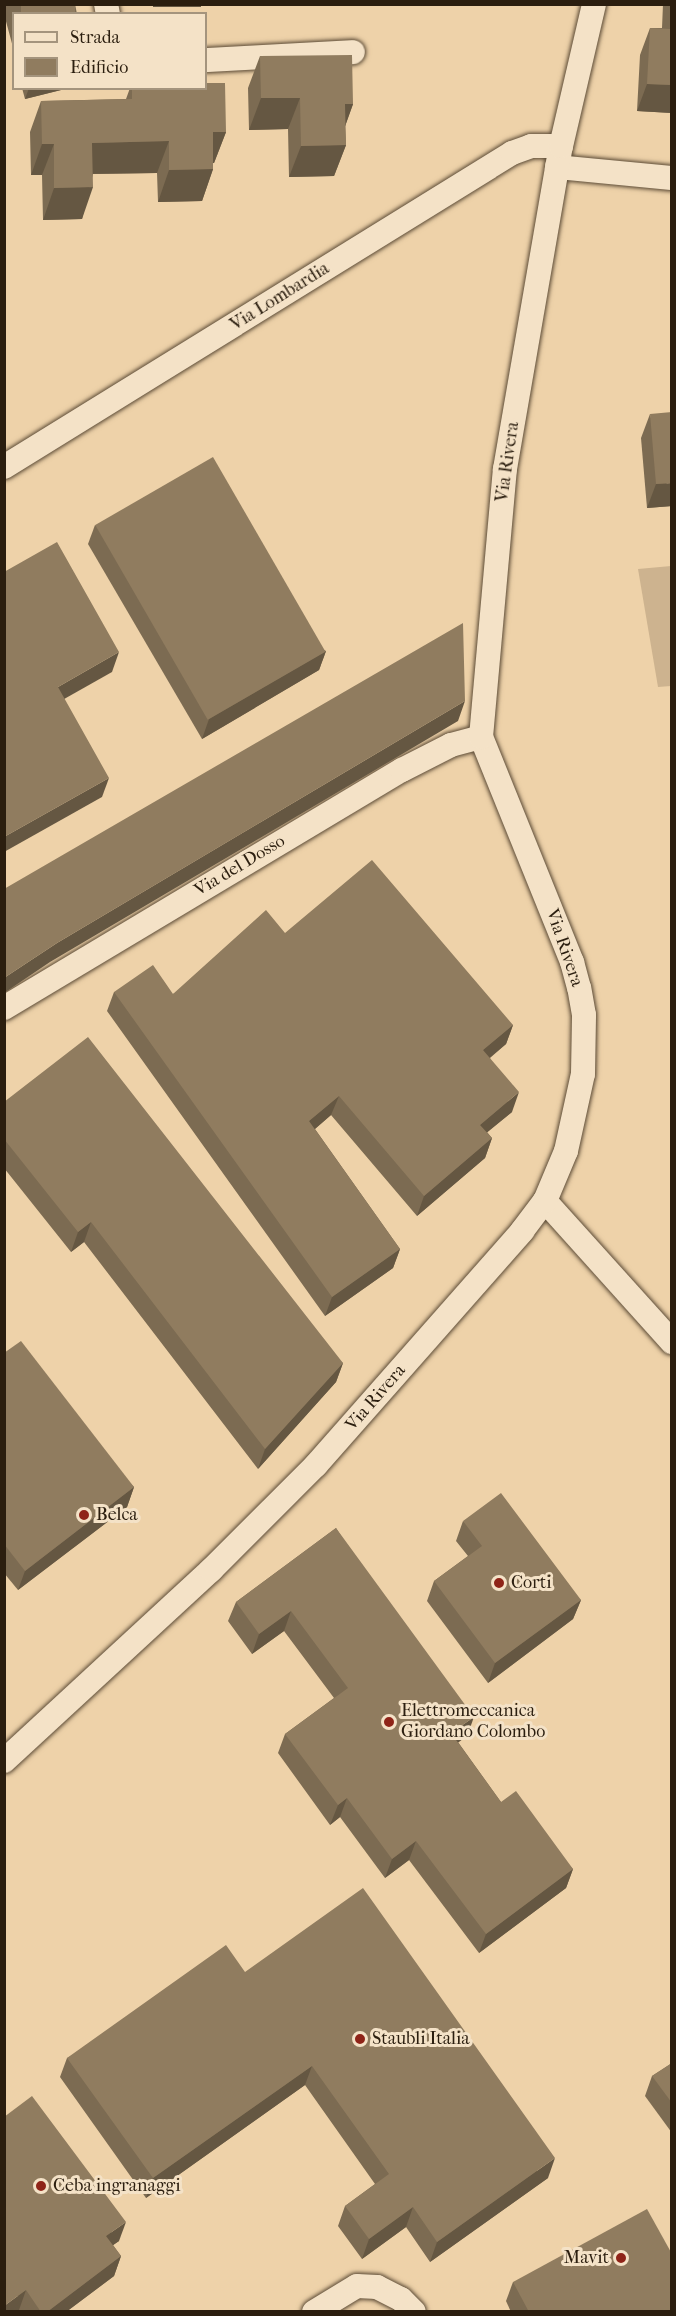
<!DOCTYPE html>
<style>
body{margin:0}
#map{position:relative;width:676px;height:2316px;overflow:hidden;background:#eed2a9;font-family:"IM FELL French Canon",serif}
div>[style]{position:absolute}
[style*='--x']{left:calc(var(--x)*1px);top:calc(var(--y)*1px);width:calc(var(--w)*1px);rotate:calc(var(--a)*1deg)}
.green>*{inset:0;background:#cdb38f}
.roads{filter:drop-shadow(0 0 2px #5c4b36) drop-shadow(0 0 2px #5c4b36)}
.street>*{height:24px;margin:-12px;padding:0 12px;transform-origin:12px;border-radius:12px;background:#f4e2c7}
.wall>*{inset:0;background:#7c6b52}
.shaded-wall>*{inset:0;background:#655742;transform-origin:0 0}
.building>*{inset:0;background:#907c5f;transform-origin:0 0}
.dots>*{width:16px;height:16px;translate:-50% -50%;box-sizing:border-box;border:3px solid #f4e2c7;border-radius:50%}
span{translate:-50% -50%;white-space:nowrap;text-align:center;line-height:1.15;-webkit-text-stroke:6px #f4e2c7;paint-order:stroke}
.street-label{font-size:18px;color:#2b1e0f}
.poi-label{font-size:18px;color:#2b1e0f}
.left{translate:0 -50%;text-align:left}
.right{translate:-100% -50%;text-align:right}
.frame{position:absolute;inset:0;border:6px solid #2b1e0f;pointer-events:none}
.legend{position:absolute;left:12px;top:12px;width:195px;height:78px;box-sizing:border-box;background:#f4e2c7;border:2px solid #a4947d;margin:0;padding:8px 10px;list-style:none;font-size:18px;color:#2b1e0f}
.legend li{display:flex;align-items:center;gap:12px;height:30px}
.legend b{width:30px;border:2px solid #a4947d}
</style>
<div id="map">
<div class="green">
<i style="clip-path:polygon(671px 566px,671px 686px,658px 687px,638px 569px)"></i>
</div>
<div class="roads">
<div class="street">
<i style="--x:106;--y:4;--w:10;--a:79"></i>
<i style="--x:206;--y:60;--w:147;--a:-3.1"></i>
<i style="--x:557;--y:167;--w:116;--a:5.5"></i>
<i style="--x:4;--y:467;--w:597;--a:-31.72"></i>
<i style="--x:512;--y:153;--w:20;--a:-20"></i>
<i style="--x:531;--y:146;--w:30;--a:0"></i>
<i style="--x:4;--y:1008;--w:464;--a:-30.9"></i>
<i style="--x:402;--y:770;--w:55;--a:-27"></i>
<i style="--x:451;--y:745;--w:31;--a:-15"></i>
<i style="--x:545;--y:1201;--w:190;--a:48"></i>
<i style="--x:4;--y:1761;--w:282;--a:-42.7"></i>
<i style="--x:211;--y:1570;--w:148;--a:-45"></i>
<i style="--x:316;--y:1465;--w:312;--a:-48.6"></i>
<i style="--x:522;--y:1231;--w:38;--a:-53"></i>
<i style="--x:545;--y:1201;--w:54;--a:-67.2"></i>
<i style="--x:566;--y:1151;--w:79;--a:-77.6"></i>
<i style="--x:583;--y:1074;--w:59;--a:-89"></i>
<i style="--x:584;--y:1015;--w:27;--a:-100"></i>
<i style="--x:579;--y:988;--w:27;--a:-105"></i>
<i style="--x:572;--y:962;--w:243;--a:-112"></i>
<i style="--x:481;--y:737;--w:269;--a:-84.9"></i>
<i style="--x:505;--y:469;--w:328;--a:-80.2"></i>
<i style="--x:561;--y:146;--w:146;--a:-76.9"></i>
<i style="--x:314;--y:2312;--w:50;--a:-31.2"></i>
<i style="--x:357;--y:2286;--w:20;--a:3"></i>
<i style="--x:377;--y:2287;--w:27;--a:27"></i>
<i style="--x:401;--y:2299;--w:18;--a:45"></i>
</div>
</div>
<div class="wall">
<i style="clip-path:polygon(4px 4px,75px 4px,77px 14px,14px 14px,14px 51px,4px 14px)"></i>
<i style="clip-path:polygon(663px 4px,672px 4px,672px 113px,637px 111px,640px 55px,650px 28px,662px 28px)"></i>
<i style="clip-path:polygon(260px 56px,353px 104px,345px 126px,346px 145px,334px 176px,289px 177px,288px 129px,249px 130px,248px 88px)"></i>
<i style="clip-path:polygon(22px 88px,69px 88px,25px 99px)"></i>
<i style="clip-path:polygon(130px 88px,206px 88px,226px 132px,214px 163px,213px 163px,213px 169px,202px 201px,158px 202px,157px 173px,93px 174px,82px 219px,43px 220px,42px 175px,31px 175px,30px 132px,41px 101px,126px 99px)"></i>
<i style="clip-path:polygon(650px 414px,672px 506px,647px 508px,641px 438px)"></i>
<i style="clip-path:polygon(95px 525px,326px 651px,319px 670px,202px 739px,88px 544px)"></i>
<i style="clip-path:polygon(285px 933px,513px 1025px,506px 1044px,490px 1058px,512px 1112px,487px 1132px,492px 1138px,485px 1158px,417px 1216px,331px 1115px,315px 1129px,400px 1249px,393px 1268px,325px 1316px,107px 1011px,114px 992px,173px 994px)"></i>
<i style="clip-path:polygon(4px 1102px,343px 1363px,336px 1382px,258px 1469px,84px 1242px,71px 1252px,4px 1168px)"></i>
<i style="clip-path:polygon(4px 1353px,134px 1487px,127px 1507px,18px 1590px,4px 1573px)"></i>
<i style="clip-path:polygon(463px 1521px,581px 1600px,573px 1619px,488px 1683px,427px 1601px,434px 1581px,468px 1556px,456px 1541px)"></i>
<i style="clip-path:polygon(336px 1528px,467px 1736px,458px 1742px,501px 1802px,573px 1869px,566px 1888px,479px 1953px,409px 1860px,385px 1878px,340px 1817px,330px 1825px,278px 1753px,285px 1734px,334px 1698px,284px 1631px,252px 1654px,228px 1621px,236px 1602px)"></i>
<i style="clip-path:polygon(245px 1972px,548px 2178px,430px 2262px,406px 2227px,362px 2259px,338px 2226px,345px 2206px,375px 2184px,305px 2085px,146px 2198px,60px 2077px,67px 2058px)"></i>
<i style="clip-path:polygon(672px 2063px,672px 2133px,645px 2096px,652px 2076px)"></i>
<i style="clip-path:polygon(4px 2117px,119px 2241px,113px 2245px,121px 2256px,114px 2276px,66px 2312px,20px 2312px,19px 2310px)"></i>
<i style="clip-path:polygon(513px 2282px,672px 2312px,511px 2312px,506px 2301px)"></i>
</div>
<div class="shaded-wall">
<i style="left:153px;top:4px;width:48px;height:3px"></i>
<i style="clip-path:polygon(647px 84px,672px 85px,672px 113px,637px 111px)"></i>
<i style="clip-path:polygon(29px 88px,69px 88px,25px 99px)"></i>
<i style="clip-path:polygon(261px 98px,300px 98px,288px 129px,249px 130px)"></i>
<i style="clip-path:polygon(345px 104px,353px 104px,342px 135px)"></i>
<i style="clip-path:polygon(213px 132px,226px 132px,214px 163px,201px 164px)"></i>
<i style="clip-path:polygon(169px 141px,157px 173px,81px 174px,92px 143px)"></i>
<i style="clip-path:polygon(42px 144px,54px 144px,42px 175px,31px 175px)"></i>
<i style="clip-path:polygon(346px 145px,334px 176px,289px 177px,301px 146px)"></i>
<i style="clip-path:polygon(213px 169px,202px 201px,158px 202px,169px 170px)"></i>
<i style="clip-path:polygon(93px 187px,82px 219px,43px 220px,54px 188px)"></i>
<i style="clip-path:polygon(672px 483px,672px 506px,647px 508px,656px 484px)"></i>
<i style="clip-path:polygon(326px 651px,319px 670px,202px 739px,209px 719px)"></i>
<i style="clip-path:polygon(119px 652px,112px 672px,50px 707px,58px 687px)"></i>
<i style="clip-path:polygon(465px 701px,458px 721px,50px 962px,4px 993px,4px 978px,57px 943px)"></i>
<i style="clip-path:polygon(109px 778px,102px 797px,4px 852px,4px 837px)"></i>
<i style="clip-path:polygon(513px 1025px,506px 1044px,476px 1069px,483px 1050px)"></i>
<i style="clip-path:polygon(519px 1092px,512px 1112px,473px 1144px,480px 1125px)"></i>
<i style="clip-path:polygon(339px 1096px,331px 1115px,302px 1140px,309px 1121px)"></i>
<i style="clip-path:polygon(492px 1138px,485px 1158px,417px 1216px,424px 1196px)"></i>
<i style="clip-path:polygon(91px 1222px,84px 1242px,71px 1252px,78px 1232px)"></i>
<i style="clip-path:polygon(400px 1249px,393px 1268px,325px 1316px,332px 1297px)"></i>
<i style="clip-path:polygon(343px 1363px,336px 1382px,258px 1469px,265px 1449px)"></i>
<i style="clip-path:polygon(134px 1487px,127px 1507px,18px 1590px,25px 1571px)"></i>
<i style="clip-path:polygon(581px 1600px,573px 1619px,488px 1683px,495px 1663px)"></i>
<i style="clip-path:polygon(291px 1611px,284px 1631px,252px 1654px,259px 1634px)"></i>
<i style="clip-path:polygon(474px 1717px,467px 1736px,444px 1753px,451px 1733px)"></i>
<i style="clip-path:polygon(347px 1798px,340px 1817px,330px 1825px,338px 1805px)"></i>
<i style="clip-path:polygon(416px 1841px,409px 1860px,385px 1878px,392px 1859px)"></i>
<i style="clip-path:polygon(573px 1869px,566px 1888px,479px 1953px,486px 1934px)"></i>
<i style="clip-path:polygon(312px 2066px,305px 2085px,146px 2198px,153px 2178px)"></i>
<i style="clip-path:polygon(555px 2158px,548px 2178px,430px 2262px,437px 2242px)"></i>
<i style="clip-path:polygon(413px 2207px,406px 2227px,362px 2259px,369px 2239px)"></i>
<i style="clip-path:polygon(126px 2222px,119px 2241px,99px 2255px,106px 2236px)"></i>
<i style="clip-path:polygon(121px 2256px,114px 2276px,66px 2312px,47px 2312px)"></i>
<i style="clip-path:polygon(26px 2290px,19px 2310px,16px 2312px,4px 2312px,4px 2306px)"></i>
</div>
<div class="building">
<i style="left:21px;top:4px;width:54px;height:10px"></i>
<i style="clip-path:polygon(672px 4px,672px 85px,647px 84px,650px 28px,670px 29px)"></i>
<i style="clip-path:polygon(352px 55px,353px 104px,345px 104px,346px 145px,301px 146px,300px 98px,261px 98px,260px 56px)"></i>
<i style="clip-path:polygon(206px 83px,225px 83px,226px 132px,213px 132px,213px 169px,169px 170px,169px 141px,92px 143px,93px 187px,54px 188px,54px 144px,42px 144px,41px 101px,132px 99px,132px 88px,206px 88px)"></i>
<i style="clip-path:polygon(672px 412px,672px 483px,656px 484px,650px 414px)"></i>
<i style="left:213px;top:457px;width:225px;height:136px;rotate:60deg"></i>
<i style="clip-path:polygon(57px 542px,119px 652px,58px 687px,109px 778px,4px 837px,4px 572px)"></i>
<i style="clip-path:polygon(463px 623px,465px 701px,57px 943px,4px 978px,4px 889px)"></i>
<i style="clip-path:polygon(372px 860px,513px 1025px,483px 1050px,519px 1092px,480px 1125px,492px 1138px,424px 1196px,339px 1096px,309px 1121px,400px 1249px,332px 1297px,114px 992px,153px 965px,173px 994px,266px 910px,285px 933px)"></i>
<i style="clip-path:polygon(88px 1037px,343px 1363px,265px 1449px,91px 1222px,78px 1232px,4px 1139px,4px 1102px)"></i>
<i style="clip-path:polygon(21px 1341px,134px 1487px,25px 1571px,4px 1544px,4px 1353px)"></i>
<i style="clip-path:polygon(501px 1493px,581px 1600px,495px 1663px,434px 1581px,482px 1546px,463px 1521px)"></i>
<i style="clip-path:polygon(336px 1528px,474px 1717px,451px 1733px,501px 1802px,516px 1791px,573px 1869px,486px 1934px,416px 1841px,392px 1859px,347px 1798px,338px 1805px,285px 1734px,348px 1688px,291px 1611px,259px 1634px,236px 1602px)"></i>
<i style="clip-path:polygon(363px 1888px,555px 2158px,437px 2242px,413px 2207px,369px 2239px,345px 2206px,389px 2174px,312px 2066px,153px 2178px,67px 2058px,226px 1945px,245px 1972px)"></i>
<i style="clip-path:polygon(672px 2063px,672px 2103px,652px 2076px)"></i>
<i style="clip-path:polygon(32px 2096px,126px 2222px,106px 2236px,121px 2256px,47px 2312px,41px 2312px,26px 2290px,4px 2306px,4px 2117px)"></i>
<i style="clip-path:polygon(647px 2209px,672px 2254px,672px 2312px,529px 2312px,513px 2282px)"></i>
</div>
<div class="dots">
<i style="left:84px;top:1515px;background:#8f2418"></i>
<i style="left:499px;top:1583px;background:#8f2418"></i>
<i style="left:389px;top:1722px;background:#8f2418"></i>
<i style="left:360px;top:2039px;background:#8f2418"></i>
<i style="left:41px;top:2186px;background:#8f2418"></i>
<i style="left:621px;top:2258px;background:#8f2418"></i>
</div>
<div class="street-label">
<span style="left:280px;top:297px;rotate:-32deg">Via Lombardia</span>
<span style="left:508px;top:462px;rotate:-82deg">Via Rivera</span>
<span style="left:240px;top:866px;rotate:-31deg">Via del Dosso</span>
<span style="left:564px;top:948px;rotate:71deg">Via Rivera</span>
<span style="left:376px;top:1398px;rotate:-49deg">Via Rivera</span>
</div>
<div class="poi-label">
<span class="left" style="left:96px;top:1515px">Belca</span>
<span class="left" style="left:511px;top:1583px">Corti</span>
<span class="left" style="left:401px;top:1722px">Elettromeccanica<br>Giordano Colombo</span>
<span class="left" style="left:372px;top:2039px">Staubli Italia</span>
<span class="left" style="left:53px;top:2186px">Ceba ingranaggi</span>
<span class="right" style="left:609px;top:2258px">Mavit</span>
</div>
<div class="frame"></div>
<ul class="legend">
<li><b style="height:8px;background:#f4e2c7"></b>Strada</li>
<li><b style="height:16px;background:#907c5f"></b>Edificio</li>
</ul>
</div>
